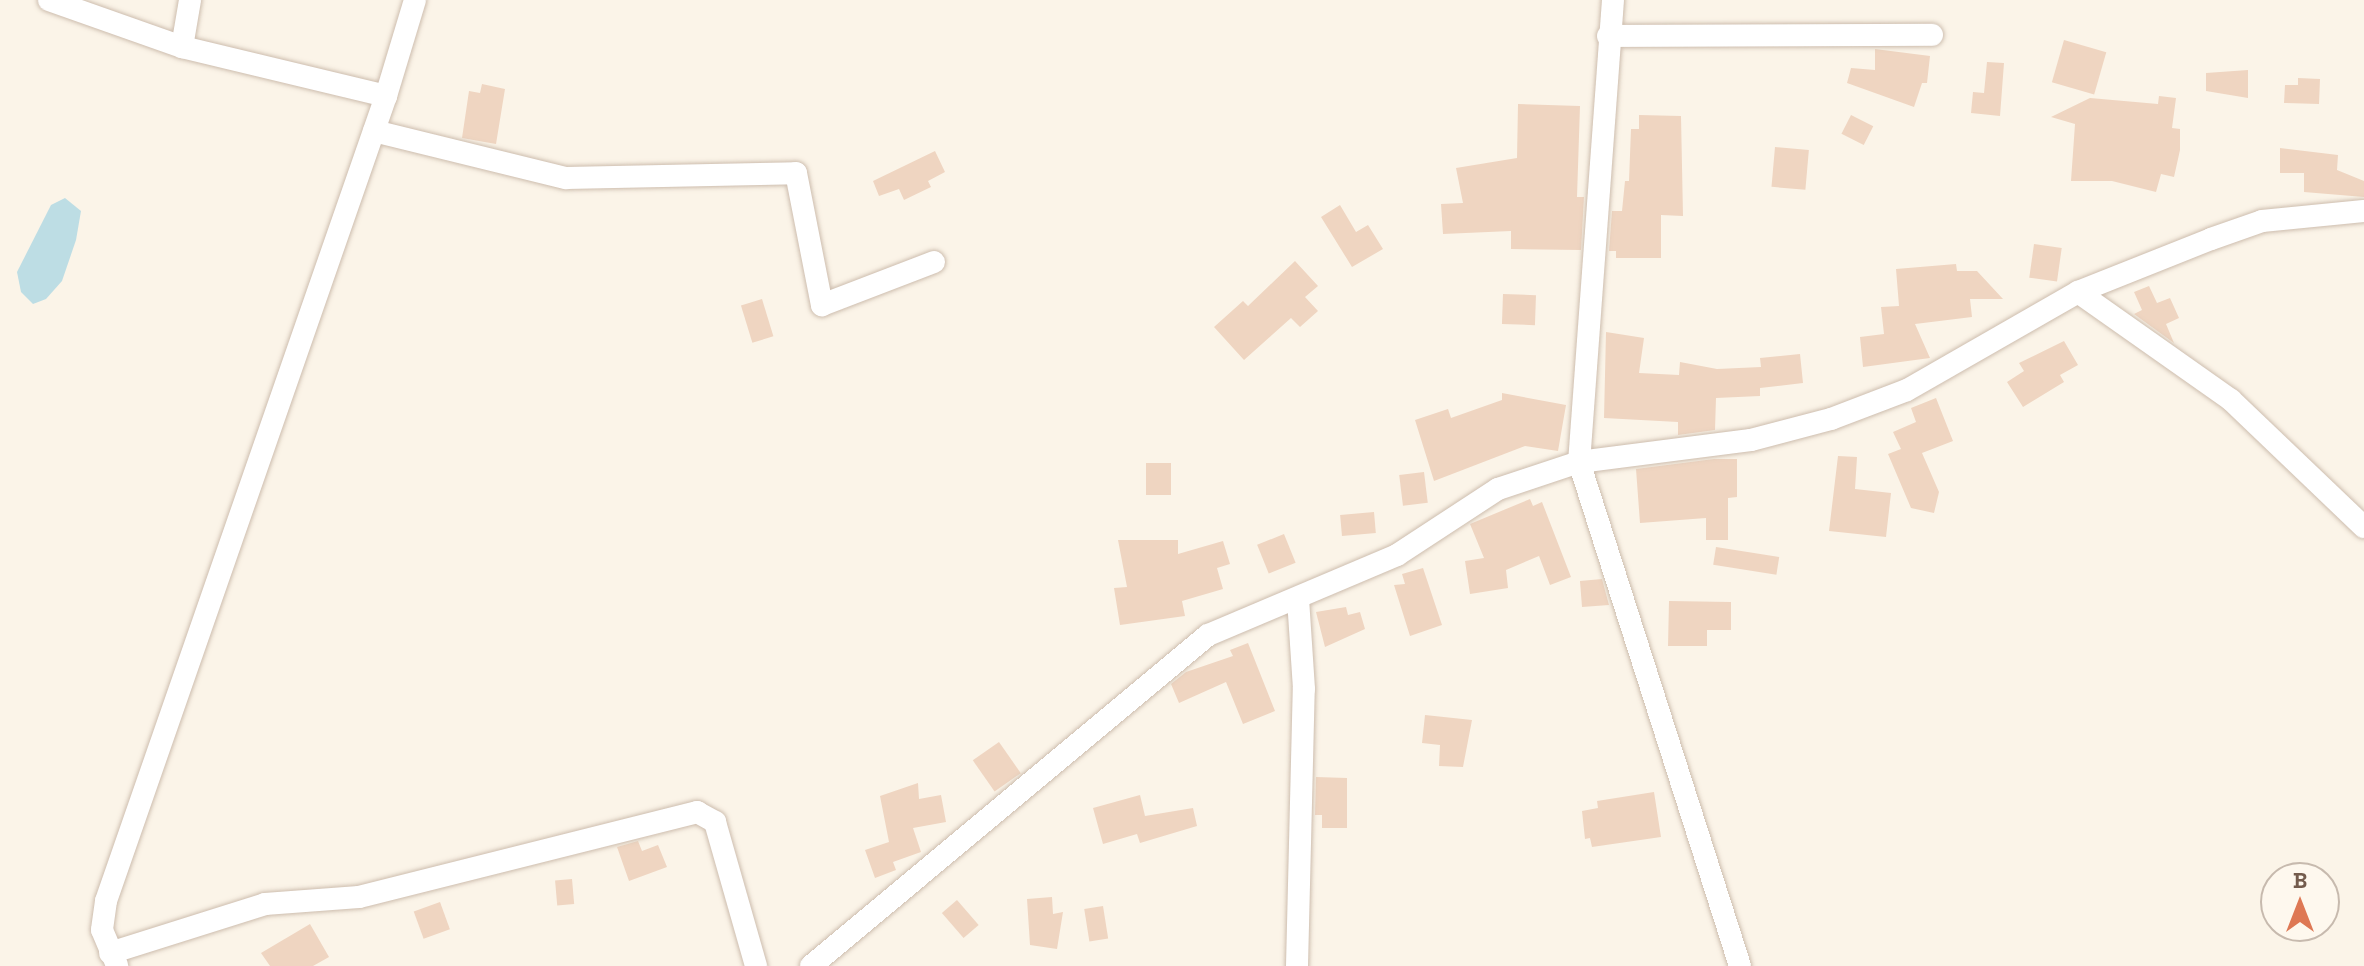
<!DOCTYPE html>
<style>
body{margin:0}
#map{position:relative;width:2364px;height:966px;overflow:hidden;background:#fbf4e8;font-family:"Space Grotesk",sans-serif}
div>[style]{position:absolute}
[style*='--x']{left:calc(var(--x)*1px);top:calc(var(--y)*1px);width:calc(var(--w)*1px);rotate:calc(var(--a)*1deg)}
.water>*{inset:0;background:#bddde4}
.building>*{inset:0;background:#efd5c1;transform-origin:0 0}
.roads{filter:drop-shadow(0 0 2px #cdbdae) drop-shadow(0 0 2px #cdbdae)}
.minor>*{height:22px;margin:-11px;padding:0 11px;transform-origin:11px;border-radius:11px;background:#fff}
span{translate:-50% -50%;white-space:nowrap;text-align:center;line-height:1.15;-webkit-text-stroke:8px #fef8ee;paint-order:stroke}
.north{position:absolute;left:2260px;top:862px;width:80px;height:80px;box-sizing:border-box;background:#fef8ee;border:2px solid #c7baae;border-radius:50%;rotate:0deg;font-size:22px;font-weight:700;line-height:32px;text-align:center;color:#745c4d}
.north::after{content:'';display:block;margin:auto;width:28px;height:36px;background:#de7854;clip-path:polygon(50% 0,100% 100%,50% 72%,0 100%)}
</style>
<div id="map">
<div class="water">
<i style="clip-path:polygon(65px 198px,81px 211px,76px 240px,62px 281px,46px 299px,33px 304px,21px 292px,17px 272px,51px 205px)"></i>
</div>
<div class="building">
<i style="left:2064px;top:40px;width:44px;height:44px;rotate:16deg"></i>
<i style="clip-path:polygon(1875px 49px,1930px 56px,1927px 83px,1922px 83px,1914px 107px,1847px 83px,1851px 68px,1875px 70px)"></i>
<i style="clip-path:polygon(1987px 62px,2004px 63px,2000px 116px,1971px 113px,1973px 92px,1984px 93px)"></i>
<i style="clip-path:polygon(2248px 70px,2248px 98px,2206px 91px,2206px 73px)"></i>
<i style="clip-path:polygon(2298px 78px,2320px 79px,2319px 104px,2284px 103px,2285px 85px,2298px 85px)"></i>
<i style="clip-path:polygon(482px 84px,505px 89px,496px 144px,462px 138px,469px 91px,480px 93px)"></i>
<i style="clip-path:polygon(2159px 96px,2176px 98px,2172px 128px,2180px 129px,2180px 150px,2174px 177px,2161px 174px,2156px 192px,2112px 181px,2071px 181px,2075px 124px,2051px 117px,2090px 98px,2158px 104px)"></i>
<i style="clip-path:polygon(1518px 104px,1580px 106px,1577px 197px,1584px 197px,1581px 250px,1511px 249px,1511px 231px,1443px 234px,1441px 204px,1463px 203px,1456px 168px,1517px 158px)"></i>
<i style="clip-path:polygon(1639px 115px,1681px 116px,1683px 216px,1661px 215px,1661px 258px,1616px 258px,1616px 251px,1609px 251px,1612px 211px,1622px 211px,1625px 181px,1629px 181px,1631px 129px,1639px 129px)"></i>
<i style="left:1851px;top:115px;width:25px;height:21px;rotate:27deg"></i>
<i style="left:1775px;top:147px;width:34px;height:40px;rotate:5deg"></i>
<i style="clip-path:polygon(2280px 148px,2338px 155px,2337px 170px,2364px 181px,2364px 197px,2304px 192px,2304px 173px,2280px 173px)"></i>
<i style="clip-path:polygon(935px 151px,945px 172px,928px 181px,931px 187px,904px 200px,899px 189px,879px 196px,873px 181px)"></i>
<i style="clip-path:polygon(1340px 205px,1356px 232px,1368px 225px,1383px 249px,1352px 267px,1321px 217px)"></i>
<i style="left:2034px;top:244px;width:28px;height:34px;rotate:8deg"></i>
<i style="clip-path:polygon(1295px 261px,1318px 286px,1305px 297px,1318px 311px,1300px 327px,1291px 318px,1244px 360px,1214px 327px,1243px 301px,1248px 306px)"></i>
<i style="clip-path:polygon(1956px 264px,1957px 271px,1977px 271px,2003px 299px,1970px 299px,1972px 317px,1915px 324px,1930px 358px,1863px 367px,1860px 337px,1884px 334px,1881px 307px,1899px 306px,1896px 269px)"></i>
<i style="clip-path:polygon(2149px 286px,2157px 303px,2170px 298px,2179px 318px,2166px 324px,2174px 343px,2134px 314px,2142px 310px,2134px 292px)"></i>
<i style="left:1503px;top:294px;width:33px;height:30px;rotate:2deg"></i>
<i style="left:762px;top:299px;width:39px;height:22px;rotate:73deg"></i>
<i style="clip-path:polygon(1606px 332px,1644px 338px,1639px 373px,1679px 375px,1680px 362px,1717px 369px,1761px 367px,1760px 358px,1800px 354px,1803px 383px,1760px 388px,1760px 396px,1716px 398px,1715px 430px,1678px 435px,1678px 422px,1604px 418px)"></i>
<i style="clip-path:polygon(2064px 341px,2078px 365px,2060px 375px,2064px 382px,2023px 407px,2007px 382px,2024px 371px,2019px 363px)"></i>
<i style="clip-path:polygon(1502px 393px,1566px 405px,1558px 451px,1525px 446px,1434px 481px,1415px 420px,1448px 409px,1451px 418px,1502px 400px)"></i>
<i style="clip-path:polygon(1936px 398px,1953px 441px,1922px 453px,1939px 492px,1934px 513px,1911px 508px,1888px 454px,1901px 449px,1893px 432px,1916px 422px,1911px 408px)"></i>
<i style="clip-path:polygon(1838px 456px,1857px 457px,1855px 489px,1891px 493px,1886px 537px,1829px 531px)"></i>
<i style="clip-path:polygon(1714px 459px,1737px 459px,1737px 497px,1728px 498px,1728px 540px,1706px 540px,1706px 518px,1640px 523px,1636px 469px)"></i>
<i style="left:1146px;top:463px;width:25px;height:32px"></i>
<i style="left:1424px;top:472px;width:31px;height:25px;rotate:83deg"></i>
<i style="clip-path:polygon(1530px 499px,1533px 506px,1542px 502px,1571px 577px,1550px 585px,1539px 556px,1506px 570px,1508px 588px,1470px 594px,1465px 561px,1484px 558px,1470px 524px)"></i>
<i style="left:1374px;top:512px;width:21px;height:34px;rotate:85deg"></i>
<i style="left:1284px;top:534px;width:31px;height:29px;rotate:68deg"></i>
<i style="clip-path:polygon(1118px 540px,1178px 540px,1178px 554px,1223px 541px,1230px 564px,1217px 568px,1223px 589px,1182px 601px,1185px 616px,1120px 625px,1114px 588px,1127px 587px)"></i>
<i style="left:1716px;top:547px;width:64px;height:18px;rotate:9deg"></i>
<i style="clip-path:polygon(1423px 568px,1442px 625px,1410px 636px,1394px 585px,1405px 584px,1402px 574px)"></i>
<i style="clip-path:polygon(1602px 579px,1609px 605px,1582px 607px,1580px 581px)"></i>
<i style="clip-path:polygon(1669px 601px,1731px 602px,1731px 630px,1707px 630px,1707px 646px,1668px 646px)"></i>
<i style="clip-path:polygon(1346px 607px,1348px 615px,1360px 612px,1365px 629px,1325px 647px,1316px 612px)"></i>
<i style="clip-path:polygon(1248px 643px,1275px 711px,1243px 724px,1226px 682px,1179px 703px,1171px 684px,1186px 672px,1233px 656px,1230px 650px)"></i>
<i style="clip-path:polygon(1425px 715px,1472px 720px,1463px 767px,1439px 766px,1440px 745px,1422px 743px)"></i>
<i style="left:999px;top:742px;width:38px;height:32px;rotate:55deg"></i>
<i style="clip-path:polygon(1316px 777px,1347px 778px,1347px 828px,1322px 828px,1322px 815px,1315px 815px)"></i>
<i style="clip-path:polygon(918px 783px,919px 799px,941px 795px,946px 822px,913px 828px,921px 852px,893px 862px,896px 870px,875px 878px,865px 850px,889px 842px,880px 796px)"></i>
<i style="clip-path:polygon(1654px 792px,1661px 837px,1592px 847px,1590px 838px,1585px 839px,1582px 811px,1598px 808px,1597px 801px)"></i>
<i style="clip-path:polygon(1140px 795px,1145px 816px,1193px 808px,1197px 826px,1140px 843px,1137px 834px,1103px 844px,1093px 808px)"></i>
<i style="clip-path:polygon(638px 841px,642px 851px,658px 845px,667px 867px,629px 881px,617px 847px)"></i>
<i style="left:572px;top:879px;width:25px;height:17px;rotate:85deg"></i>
<i style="clip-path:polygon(1052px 897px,1053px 914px,1063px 912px,1057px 949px,1030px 945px,1027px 899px)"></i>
<i style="left:957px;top:900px;width:33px;height:20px;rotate:49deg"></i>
<i style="left:440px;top:902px;width:29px;height:28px;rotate:70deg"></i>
<i style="left:1103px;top:906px;width:33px;height:19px;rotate:81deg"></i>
<i style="clip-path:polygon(310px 924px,329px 957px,313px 966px,270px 966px,261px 953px)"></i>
</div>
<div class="roads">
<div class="minor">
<i style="--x:49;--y:0;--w:141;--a:19.5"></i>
<i style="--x:182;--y:47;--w:210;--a:13.5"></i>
<i style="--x:386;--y:96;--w:852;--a:109.18"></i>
<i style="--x:106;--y:901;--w:29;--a:98"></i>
<i style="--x:102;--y:930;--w:39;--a:67"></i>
<i style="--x:1613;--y:0;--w:463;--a:94.2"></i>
<i style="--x:1579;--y:462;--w:529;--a:72.28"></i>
<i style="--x:1608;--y:36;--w:324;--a:-0.2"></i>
<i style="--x:182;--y:47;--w:48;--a:-80.3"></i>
<i style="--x:386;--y:96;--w:100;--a:-73.2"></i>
<i style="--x:374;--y:131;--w:198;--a:13.8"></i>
<i style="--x:566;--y:178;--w:230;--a:-1.2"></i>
<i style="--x:796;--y:173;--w:135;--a:78.9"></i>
<i style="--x:822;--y:305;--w:120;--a:-21"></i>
<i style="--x:2078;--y:292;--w:187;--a:35.2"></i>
<i style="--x:2231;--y:400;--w:184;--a:43.7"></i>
<i style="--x:110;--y:953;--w:163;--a:-17.5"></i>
<i style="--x:265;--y:904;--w:94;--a:-4.3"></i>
<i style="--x:359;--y:897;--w:349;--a:-14.1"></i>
<i style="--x:697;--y:812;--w:21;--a:29"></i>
<i style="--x:715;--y:822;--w:150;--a:74.1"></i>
<i style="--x:811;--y:966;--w:517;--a:-39.82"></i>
<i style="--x:1208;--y:635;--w:205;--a:-22.9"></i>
<i style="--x:1397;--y:555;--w:121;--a:-33.2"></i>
<i style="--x:1498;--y:489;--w:85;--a:-18.4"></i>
<i style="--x:1579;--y:462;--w:173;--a:-7.3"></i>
<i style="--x:1751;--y:440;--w:83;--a:-14.7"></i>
<i style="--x:1831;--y:419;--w:81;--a:-20.9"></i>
<i style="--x:1907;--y:390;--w:197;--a:-29.8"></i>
<i style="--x:2078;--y:292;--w:143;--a:-21.7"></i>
<i style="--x:2211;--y:239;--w:54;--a:-19.4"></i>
<i style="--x:2262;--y:221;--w:102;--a:-5.6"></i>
<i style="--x:1297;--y:966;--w:277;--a:-88.6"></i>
<i style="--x:1304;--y:689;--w:91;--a:-93.8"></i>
</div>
</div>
<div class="north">B</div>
</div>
